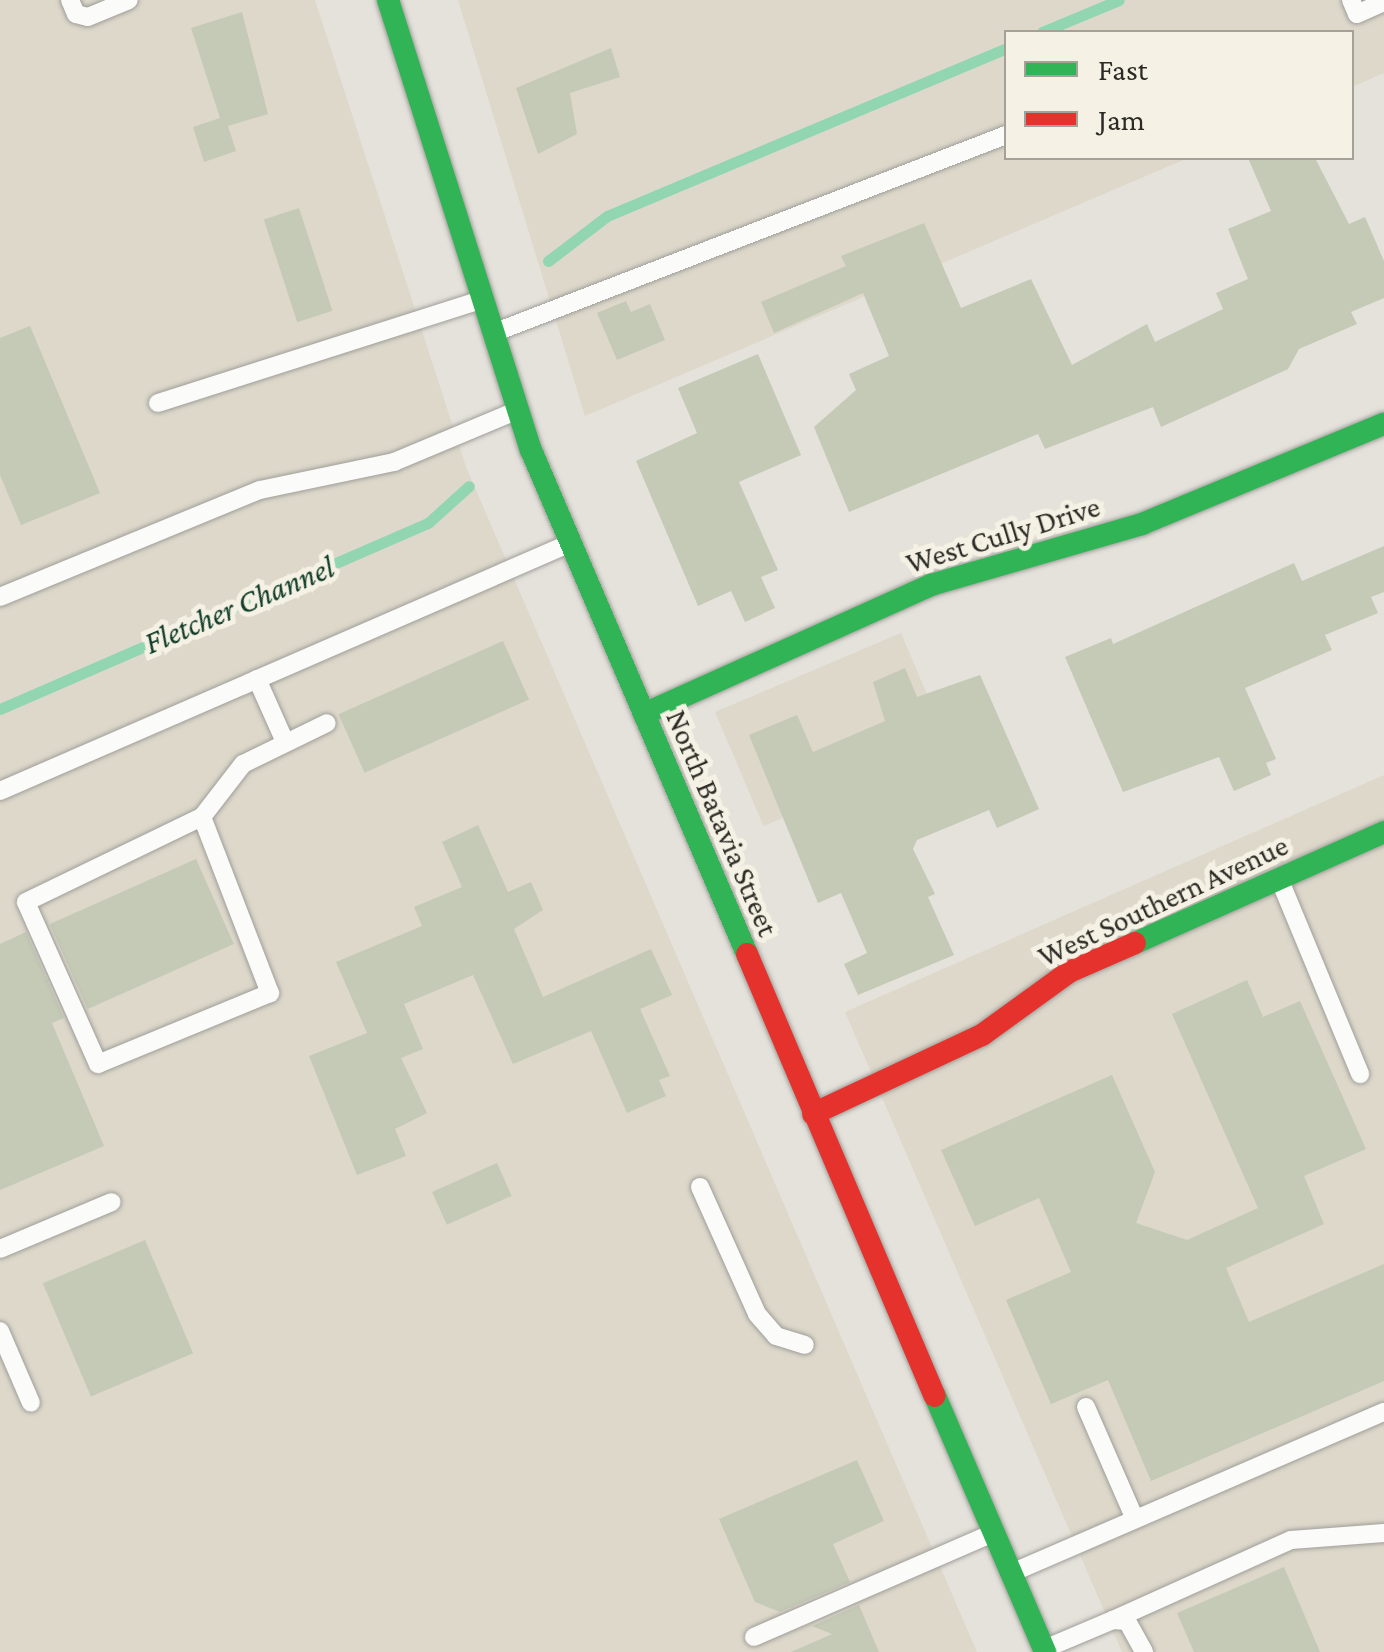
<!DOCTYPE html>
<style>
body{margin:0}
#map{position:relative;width:1384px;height:1652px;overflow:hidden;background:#e4e2db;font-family:"Crimson Pro",serif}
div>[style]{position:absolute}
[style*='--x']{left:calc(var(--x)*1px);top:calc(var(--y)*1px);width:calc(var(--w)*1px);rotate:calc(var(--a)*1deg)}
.built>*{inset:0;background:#ddd8ca;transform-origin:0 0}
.stream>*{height:11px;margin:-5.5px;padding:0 5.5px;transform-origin:5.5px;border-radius:5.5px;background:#91d6b0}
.building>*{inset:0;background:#c4cab6;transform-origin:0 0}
.roads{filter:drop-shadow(0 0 2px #9f9e99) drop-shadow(0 0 2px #9f9e99)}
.lane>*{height:18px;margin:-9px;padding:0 9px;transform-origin:9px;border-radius:9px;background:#fbfbfa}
.fast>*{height:22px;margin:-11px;padding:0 11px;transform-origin:11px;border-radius:11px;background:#30b455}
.jam>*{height:22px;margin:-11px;padding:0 11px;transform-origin:11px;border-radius:11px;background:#e5322d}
span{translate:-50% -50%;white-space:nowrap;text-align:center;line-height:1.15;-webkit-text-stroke:10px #f5f1e4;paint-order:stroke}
.street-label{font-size:30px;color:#2b2a25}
.water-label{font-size:32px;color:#103c28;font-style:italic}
.legend{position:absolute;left:1004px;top:30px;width:350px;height:130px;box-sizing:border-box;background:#f5f1e4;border:2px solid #a4a198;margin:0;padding:12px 18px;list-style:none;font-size:30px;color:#2b2a25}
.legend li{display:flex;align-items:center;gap:20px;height:50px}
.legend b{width:50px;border:2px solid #a4a198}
</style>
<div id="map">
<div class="built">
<i style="clip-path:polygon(0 0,315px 0,466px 467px,977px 1652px,0 1652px)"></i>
<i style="clip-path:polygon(458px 0,1384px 0,1384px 73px,1352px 87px,1352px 32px,1006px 32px,1006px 158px,1188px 158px,585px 416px)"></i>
<i style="left:901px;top:633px;width:124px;height:202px;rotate:67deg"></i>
<i style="clip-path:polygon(1384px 775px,1384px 1652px,1122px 1652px,845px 1012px)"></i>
</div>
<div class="stream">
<i style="--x:1042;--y:32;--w:83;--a:-22.6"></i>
<i style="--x:548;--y:261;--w:74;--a:-37.3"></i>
<i style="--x:607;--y:216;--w:433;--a:-22.8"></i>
<i style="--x:0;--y:709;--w:467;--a:-23.5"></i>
<i style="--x:428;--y:523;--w:55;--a:-42.1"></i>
</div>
<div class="building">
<i style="clip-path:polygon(242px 12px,268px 114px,228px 126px,236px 151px,204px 162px,193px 127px,220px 118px,191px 28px)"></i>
<i style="clip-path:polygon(611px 48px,620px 77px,570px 93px,577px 134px,538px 154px,516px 88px)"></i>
<i style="clip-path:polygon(1248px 158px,1315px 158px,1349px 224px,1365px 217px,1384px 261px,1384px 298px,1351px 312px,1357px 324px,1299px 349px,1288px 369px,1161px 427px,1153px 407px,1045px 449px,1038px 434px,849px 512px,814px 427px,856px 390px,849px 374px,889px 356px,863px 293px,774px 333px,761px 302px,846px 266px,841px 256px,924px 223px,961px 308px,1031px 279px,1072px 365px,1147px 324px,1155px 342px,1223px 309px,1216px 293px,1248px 279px,1228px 229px,1271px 211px)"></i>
<i style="left:299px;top:208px;width:108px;height:37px;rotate:72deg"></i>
<i style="clip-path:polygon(626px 301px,631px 312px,650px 304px,665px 340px,617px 360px,597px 313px)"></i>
<i style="clip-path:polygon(30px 326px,100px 493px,21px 525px,0 475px,0 338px)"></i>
<i style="clip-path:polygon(758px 354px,801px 455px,739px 482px,778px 570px,761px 577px,775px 608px,745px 622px,731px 591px,698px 606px,636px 461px,697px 433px,678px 388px)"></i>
<i style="clip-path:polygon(1384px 546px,1384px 592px,1371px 597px,1378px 613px,1325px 635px,1332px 650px,1245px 688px,1276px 759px,1266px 763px,1271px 775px,1234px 791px,1219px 757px,1123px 792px,1065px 657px,1111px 638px,1113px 644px,1294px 563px,1302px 581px)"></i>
<i style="left:503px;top:641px;width:64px;height:180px;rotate:66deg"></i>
<i style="clip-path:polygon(905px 668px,917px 697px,980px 675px,1039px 809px,997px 828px,989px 810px,917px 840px,913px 849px,935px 894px,928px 897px,954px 955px,858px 995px,844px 964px,867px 953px,841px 893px,818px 903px,749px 735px,797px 715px,813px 752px,885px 721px,873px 682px)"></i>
<i style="clip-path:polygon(478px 825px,508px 892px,531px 882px,543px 910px,514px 929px,543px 997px,651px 949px,672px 995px,640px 1009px,670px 1076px,659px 1080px,666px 1096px,627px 1113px,591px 1031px,513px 1064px,473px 975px,404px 1004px,423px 1049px,401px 1058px,427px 1113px,395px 1129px,406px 1156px,357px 1175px,309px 1056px,367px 1033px,336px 962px,422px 926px,414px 907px,462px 887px,442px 842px)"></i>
<i style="left:196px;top:859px;width:93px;height:160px;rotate:66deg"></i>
<i style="clip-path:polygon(26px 932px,64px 1018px,52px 1023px,104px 1146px,0 1190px,0 944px)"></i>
<i style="clip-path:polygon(1247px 980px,1263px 1017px,1300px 1001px,1366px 1149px,1304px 1176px,1324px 1224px,1226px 1268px,1249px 1322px,1384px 1264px,1384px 1381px,1151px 1481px,1108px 1380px,1051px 1404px,1006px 1300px,1071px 1272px,1039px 1198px,975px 1226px,941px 1150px,1112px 1075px,1155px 1172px,1136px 1223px,1187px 1240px,1258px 1208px,1172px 1014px)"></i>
<i style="left:497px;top:1163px;width:36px;height:71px;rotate:66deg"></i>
<i style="left:145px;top:1240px;width:123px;height:111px;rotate:67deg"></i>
<i style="clip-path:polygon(857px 1460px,884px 1521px,833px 1544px,850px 1582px,780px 1612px,755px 1602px,719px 1519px)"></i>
<i style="clip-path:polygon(1284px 1567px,1320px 1652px,1194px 1652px,1177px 1613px)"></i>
<i style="clip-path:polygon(859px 1605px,879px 1652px,791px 1652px,832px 1634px,812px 1626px)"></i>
</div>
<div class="roads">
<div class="lane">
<i style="--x:70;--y:0;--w:15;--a:67"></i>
<i style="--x:76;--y:14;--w:12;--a:14"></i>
<i style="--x:88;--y:17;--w:44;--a:-22.5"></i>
<i style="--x:1351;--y:0;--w:15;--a:67"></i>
<i style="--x:1357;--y:14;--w:30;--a:-24"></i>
<i style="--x:496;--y:332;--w:547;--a:-21.12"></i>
<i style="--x:158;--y:403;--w:338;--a:-17.7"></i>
<i style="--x:0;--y:597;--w:281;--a:-22.4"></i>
<i style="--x:260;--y:490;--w:137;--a:-11.8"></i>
<i style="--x:394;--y:462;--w:132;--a:-22.7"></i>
<i style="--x:257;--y:679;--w:69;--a:66"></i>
<i style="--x:0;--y:791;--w:617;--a:-23.49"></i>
<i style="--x:202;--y:817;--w:189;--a:68.9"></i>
<i style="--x:270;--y:993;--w:186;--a:157.6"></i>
<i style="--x:98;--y:1064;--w:177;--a:-114"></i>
<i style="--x:26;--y:902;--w:195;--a:-25.8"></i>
<i style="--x:202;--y:817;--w:67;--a:-52.3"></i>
<i style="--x:243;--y:764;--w:93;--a:-26"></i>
<i style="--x:1281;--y:883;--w:207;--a:67.5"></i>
<i style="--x:700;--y:1187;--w:139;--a:65.8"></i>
<i style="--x:757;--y:1314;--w:29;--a:49"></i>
<i style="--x:776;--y:1336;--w:30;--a:17"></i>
<i style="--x:0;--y:1249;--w:121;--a:-22.8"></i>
<i style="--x:0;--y:1331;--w:78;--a:66.7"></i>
<i style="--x:1086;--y:1407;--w:122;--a:66.4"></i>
<i style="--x:1016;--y:1571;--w:401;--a:-23.4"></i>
<i style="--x:1113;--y:1620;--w:195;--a:-24.2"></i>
<i style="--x:1291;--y:1540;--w:93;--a:-4.3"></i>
<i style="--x:754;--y:1637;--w:256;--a:-23.5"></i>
<i style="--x:1049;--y:1647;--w:69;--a:-22.9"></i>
<i style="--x:1113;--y:1620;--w:14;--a:4"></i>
<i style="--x:1127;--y:1621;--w:35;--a:61"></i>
</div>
<div class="fast">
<i style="--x:388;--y:0;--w:472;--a:72.4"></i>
<i style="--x:531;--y:450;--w:548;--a:66.8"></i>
<i style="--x:644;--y:714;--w:315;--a:-24.2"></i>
<i style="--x:931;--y:585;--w:220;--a:-16.1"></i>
<i style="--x:1142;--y:524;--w:262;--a:-22.5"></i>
<i style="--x:1135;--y:943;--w:273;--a:-24"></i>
<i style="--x:935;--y:1396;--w:279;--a:66.7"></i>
</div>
<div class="jam">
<i style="--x:747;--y:954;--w:480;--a:67"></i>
<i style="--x:813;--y:1114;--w:187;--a:-25.1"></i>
<i style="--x:982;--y:1035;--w:107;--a:-35.9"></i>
<i style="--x:1069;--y:972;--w:72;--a:-23.7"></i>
</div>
</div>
<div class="street-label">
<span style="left:1003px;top:535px;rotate:-17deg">West Cully Drive</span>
<span style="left:722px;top:823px;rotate:67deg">North Batavia Street</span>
<span style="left:1163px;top:901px;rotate:-25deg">West Southern Avenue</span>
</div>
<div class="water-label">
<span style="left:239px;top:605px;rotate:-23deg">Fletcher Channel</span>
</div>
<ul class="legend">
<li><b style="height:12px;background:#30b455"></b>Fast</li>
<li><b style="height:12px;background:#e5322d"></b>Jam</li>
</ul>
</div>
